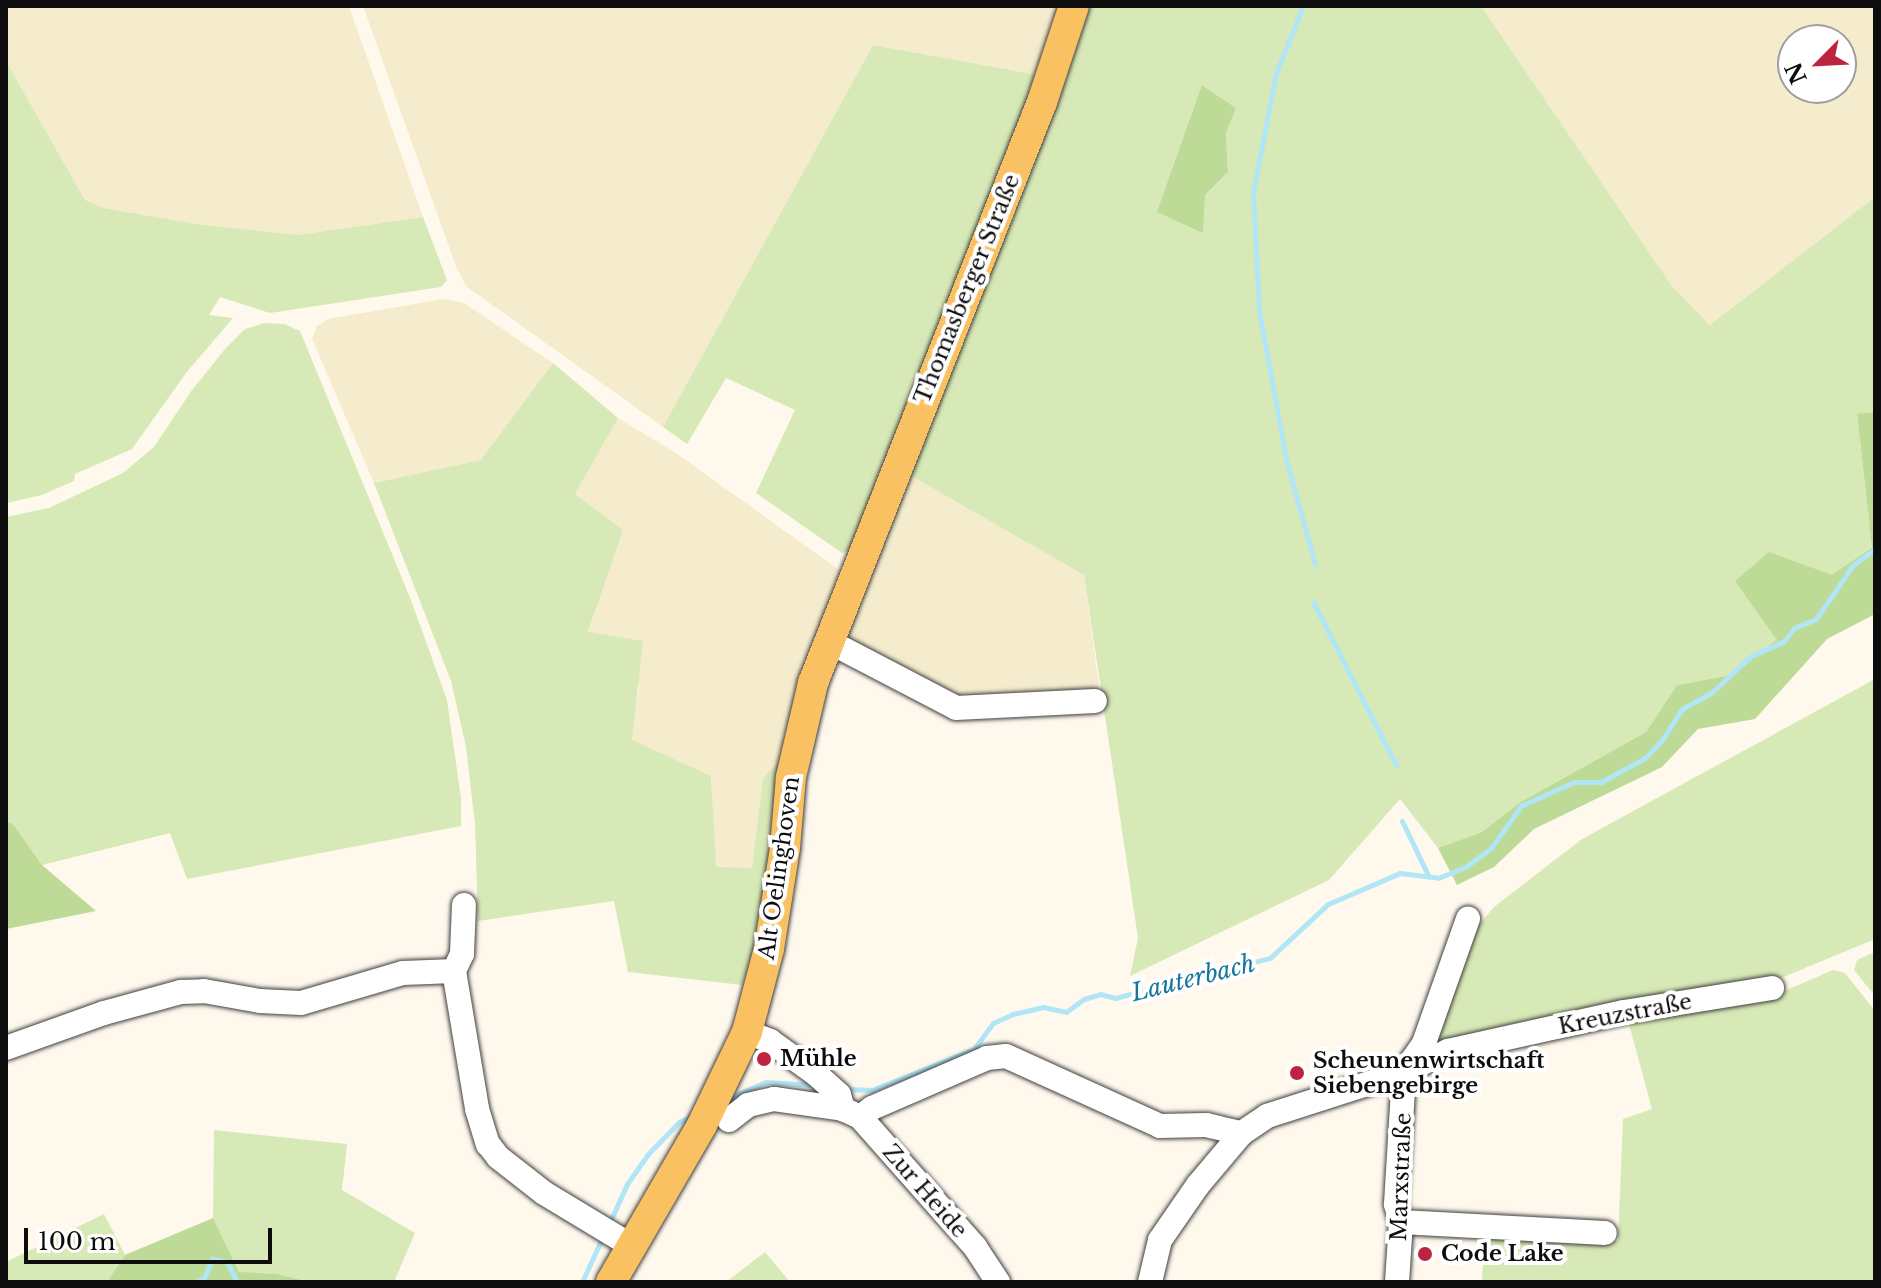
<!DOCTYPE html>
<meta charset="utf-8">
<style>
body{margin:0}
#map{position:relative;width:1881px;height:1288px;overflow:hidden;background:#fff9ed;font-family:"Libre Baskerville",serif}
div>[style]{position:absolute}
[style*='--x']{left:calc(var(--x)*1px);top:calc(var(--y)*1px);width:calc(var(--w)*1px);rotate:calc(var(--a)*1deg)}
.farmland>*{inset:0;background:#f5eccd}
.green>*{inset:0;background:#d7e9b6}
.forest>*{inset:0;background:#bdda96}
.stream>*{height:5px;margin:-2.5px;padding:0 2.5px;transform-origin:2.5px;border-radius:2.5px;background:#b1e6f6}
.roads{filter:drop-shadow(0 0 2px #404040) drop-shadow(0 0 2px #404040)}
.minor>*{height:24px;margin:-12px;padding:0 12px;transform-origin:12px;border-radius:12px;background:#fff}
.major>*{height:30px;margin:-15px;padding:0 15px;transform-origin:15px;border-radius:15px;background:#f9c162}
.dots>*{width:22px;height:22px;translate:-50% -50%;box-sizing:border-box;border:4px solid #fff;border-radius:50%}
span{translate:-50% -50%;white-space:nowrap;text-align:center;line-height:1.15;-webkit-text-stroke:8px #fff;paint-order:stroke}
.street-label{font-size:22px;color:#0d0d0d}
.poi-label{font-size:22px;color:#0d0d0d;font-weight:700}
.left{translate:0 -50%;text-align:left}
.water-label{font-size:24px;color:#15759f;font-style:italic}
.frame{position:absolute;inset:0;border:8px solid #0d0d0d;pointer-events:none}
.north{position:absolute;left:1777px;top:24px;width:80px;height:80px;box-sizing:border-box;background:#fff;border:2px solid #9e9e9e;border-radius:50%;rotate:246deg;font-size:22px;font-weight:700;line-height:32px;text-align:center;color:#0d0d0d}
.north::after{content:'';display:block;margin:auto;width:28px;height:36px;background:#be243f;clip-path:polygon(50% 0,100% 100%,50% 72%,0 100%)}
.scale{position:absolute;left:24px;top:1228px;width:248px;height:36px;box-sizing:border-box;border:4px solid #0d0d0d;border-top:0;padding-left:10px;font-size:24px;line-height:28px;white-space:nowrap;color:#0d0d0d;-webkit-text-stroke:6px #fff;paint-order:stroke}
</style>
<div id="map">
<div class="farmland">
<i style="clip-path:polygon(6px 6px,349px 6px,423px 217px,297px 235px,196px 224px,104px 208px,85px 200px,6px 61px)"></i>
<i style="clip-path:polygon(363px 6px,1066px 6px,1044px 76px,873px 45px,663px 427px,467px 287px,457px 269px)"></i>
<i style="clip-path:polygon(evenodd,1481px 6px,1875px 6px,1875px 197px,1710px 325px,1672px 286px,1481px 6px,1793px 40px,1841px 40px,1841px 88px,1793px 88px,1793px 40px)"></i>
<i style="clip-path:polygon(443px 299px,464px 303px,553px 363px,482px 460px,374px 483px,312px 339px,317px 326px,328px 319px)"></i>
<i style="clip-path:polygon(618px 418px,676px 453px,842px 572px,782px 759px,763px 778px,752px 869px,715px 867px,711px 776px,631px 740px,639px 686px,588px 633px,622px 530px,575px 494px)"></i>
<i style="clip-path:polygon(906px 473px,1084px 575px,1100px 694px,969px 701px,844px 643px)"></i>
</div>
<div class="green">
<i style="clip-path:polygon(evenodd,1086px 6px,1481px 6px,1672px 286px,1710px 325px,1875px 197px,1875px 412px,1857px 415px,1872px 546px,1832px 576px,1736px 581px,1778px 640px,1726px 676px,1677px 685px,1646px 732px,1519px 803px,1482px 832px,1438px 848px,1400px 799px,1329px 880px,1130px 976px,1138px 938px,1084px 575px,906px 473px,1086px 6px,1202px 85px,1236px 108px,1226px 133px,1228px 172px,1205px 195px,1202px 85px)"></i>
<i style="clip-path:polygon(873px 45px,1044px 76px,856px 548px,842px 553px,756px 493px,795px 410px,726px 378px,687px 444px,663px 427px)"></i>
<i style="clip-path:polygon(6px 61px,85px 200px,104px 208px,196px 224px,297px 235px,423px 217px,447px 280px,441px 287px,270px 313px,220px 297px,209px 315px,233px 318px,186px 373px,132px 449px,75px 474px,74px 481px,42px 495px,6px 503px)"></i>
<i style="clip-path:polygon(265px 323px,284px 324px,300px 331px,411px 600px,447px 700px,461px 798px,461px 826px,187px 879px,170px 833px,42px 865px,13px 824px,6px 822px,6px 517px,49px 508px,123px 473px,154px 447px,192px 390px,225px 349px,245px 329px)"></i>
<i style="clip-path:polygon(553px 363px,618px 418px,575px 494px,623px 530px,588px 632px,643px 641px,632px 740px,711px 776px,716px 867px,752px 868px,763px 778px,782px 759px,756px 942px,742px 985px,628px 972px,614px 901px,478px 921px,475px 824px,466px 747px,451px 681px,374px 483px,481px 460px)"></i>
<i style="clip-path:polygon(1875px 679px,1875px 939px,1769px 983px,1447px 1045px,1440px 1041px,1438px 1027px,1476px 928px,1494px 907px,1582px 839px)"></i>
<i style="clip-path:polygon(1875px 952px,1875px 996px,1854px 970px,1857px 960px)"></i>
<i style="clip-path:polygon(1833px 970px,1845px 973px,1875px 1011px,1875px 1282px,1482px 1282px,1484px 1237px,1618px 1241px,1623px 1119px,1652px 1109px,1626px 1013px,1782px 992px)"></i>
<i style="clip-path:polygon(214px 1130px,347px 1144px,342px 1190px,415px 1233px,394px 1282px,311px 1282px,277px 1274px,239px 1273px,213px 1218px)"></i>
<i style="clip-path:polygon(104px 1214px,125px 1255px,107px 1282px,6px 1282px,6px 1262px)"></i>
<i style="clip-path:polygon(765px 1252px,790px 1282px,726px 1282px)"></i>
</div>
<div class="forest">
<i style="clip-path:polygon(1202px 85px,1236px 108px,1226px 133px,1228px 172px,1205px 195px,1203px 233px,1157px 212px)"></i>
<i style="clip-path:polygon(1875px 412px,1875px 614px,1827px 639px,1755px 719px,1698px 729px,1662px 767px,1534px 829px,1494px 867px,1457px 885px,1438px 848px,1482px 832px,1519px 803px,1646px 732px,1677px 685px,1726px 676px,1777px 640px,1735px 581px,1769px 552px,1832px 575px,1872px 547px,1857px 414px)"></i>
<i style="clip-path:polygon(6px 822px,13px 824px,42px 865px,96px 911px,6px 929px)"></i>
<i style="clip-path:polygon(213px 1218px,239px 1272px,277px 1274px,311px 1282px,107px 1282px,125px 1255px)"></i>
</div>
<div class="stream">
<i style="--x:1303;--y:6;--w:72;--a:111.9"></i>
<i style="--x:1276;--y:73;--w:121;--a:100.9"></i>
<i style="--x:1253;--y:192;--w:119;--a:87.1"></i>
<i style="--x:1259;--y:311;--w:155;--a:79.6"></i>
<i style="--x:1287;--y:463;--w:105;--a:74.5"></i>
<i style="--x:1313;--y:602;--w:183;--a:63"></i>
<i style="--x:1402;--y:821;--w:62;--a:64.3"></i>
<i style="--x:845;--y:1089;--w:27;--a:2"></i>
<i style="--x:872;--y:1090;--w:110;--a:-21.9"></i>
<i style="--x:974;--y:1049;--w:32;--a:-54"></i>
<i style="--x:993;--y:1023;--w:22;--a:-24"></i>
<i style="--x:1013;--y:1014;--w:31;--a:-13"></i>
<i style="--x:1043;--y:1007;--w:24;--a:12"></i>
<i style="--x:1066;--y:1012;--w:22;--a:-36"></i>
<i style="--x:1084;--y:999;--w:17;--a:-17"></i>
<i style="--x:1100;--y:994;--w:16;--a:15"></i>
<i style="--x:1115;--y:998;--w:160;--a:-14.5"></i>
<i style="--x:1270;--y:958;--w:79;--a:-43"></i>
<i style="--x:1328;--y:904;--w:78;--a:-23.3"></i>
<i style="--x:1400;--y:873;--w:38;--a:7"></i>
<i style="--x:1438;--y:878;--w:31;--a:-22"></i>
<i style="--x:1467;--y:866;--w:30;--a:-37"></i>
<i style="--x:1491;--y:848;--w:52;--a:-54.5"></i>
<i style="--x:1521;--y:806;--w:58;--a:-24.4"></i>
<i style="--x:1574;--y:782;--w:27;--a:0"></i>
<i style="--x:1601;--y:782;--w:50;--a:-28.6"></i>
<i style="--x:1645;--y:758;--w:25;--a:-47"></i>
<i style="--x:1662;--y:740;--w:37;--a:-57"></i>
<i style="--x:1682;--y:709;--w:33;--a:-29"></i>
<i style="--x:1711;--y:693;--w:54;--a:-42.8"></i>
<i style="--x:1751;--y:656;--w:36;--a:-24"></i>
<i style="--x:1784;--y:641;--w:16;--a:-52"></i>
<i style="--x:1794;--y:628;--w:24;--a:-22"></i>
<i style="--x:1816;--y:619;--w:65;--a:-55.6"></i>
<i style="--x:1853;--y:565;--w:27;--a:-36"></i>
<i style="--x:729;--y:1098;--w:40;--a:-23.4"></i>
<i style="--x:766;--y:1082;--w:49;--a:3.5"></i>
<i style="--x:609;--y:1224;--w:44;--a:-65.8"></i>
<i style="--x:627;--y:1184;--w:35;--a:-55"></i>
<i style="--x:647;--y:1155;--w:46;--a:-45.9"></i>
<i style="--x:679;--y:1122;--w:17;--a:-24"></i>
<i style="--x:196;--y:1282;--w:9;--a:-27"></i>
<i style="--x:204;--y:1278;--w:21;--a:-67"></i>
<i style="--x:212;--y:1259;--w:15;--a:11"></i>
<i style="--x:227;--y:1262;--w:22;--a:63"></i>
<i style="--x:287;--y:1282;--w:18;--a:0"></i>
<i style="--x:582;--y:1282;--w:51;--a:-65.5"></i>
</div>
<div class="roads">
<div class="minor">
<i style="--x:828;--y:641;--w:144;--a:27.6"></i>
<i style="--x:956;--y:708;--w:139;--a:-2.9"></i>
<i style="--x:454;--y:971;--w:19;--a:-65"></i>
<i style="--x:462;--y:954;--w:49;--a:-87.7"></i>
<i style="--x:747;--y:1032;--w:25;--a:21"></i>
<i style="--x:770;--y:1041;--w:57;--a:35.7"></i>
<i style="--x:816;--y:1074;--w:31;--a:42"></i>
<i style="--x:839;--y:1095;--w:15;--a:74"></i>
<i style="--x:6;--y:1048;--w:104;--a:-19.7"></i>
<i style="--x:104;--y:1013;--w:80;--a:-15.3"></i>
<i style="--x:181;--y:992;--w:23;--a:-2"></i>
<i style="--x:204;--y:991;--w:57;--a:10.1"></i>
<i style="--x:260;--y:1001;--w:41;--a:2.8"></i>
<i style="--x:301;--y:1003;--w:106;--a:-16.4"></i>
<i style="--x:403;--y:973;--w:51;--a:-2.2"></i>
<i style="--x:454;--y:971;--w:140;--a:80.5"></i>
<i style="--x:477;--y:1109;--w:37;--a:73"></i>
<i style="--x:488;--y:1144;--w:16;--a:52"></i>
<i style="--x:498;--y:1157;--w:58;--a:38"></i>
<i style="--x:544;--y:1193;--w:103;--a:31.1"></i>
<i style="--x:860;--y:1117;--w:15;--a:-37"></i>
<i style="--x:872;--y:1108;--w:125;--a:-23.5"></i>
<i style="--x:987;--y:1058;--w:19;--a:-6"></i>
<i style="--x:1006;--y:1056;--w:169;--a:24.4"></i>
<i style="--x:1160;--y:1126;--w:46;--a:-1.2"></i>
<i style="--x:1206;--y:1125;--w:37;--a:13"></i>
<i style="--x:729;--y:1120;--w:24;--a:-38"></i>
<i style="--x:748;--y:1105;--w:27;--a:-13"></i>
<i style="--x:774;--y:1099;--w:70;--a:8.2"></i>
<i style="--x:843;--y:1109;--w:19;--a:25"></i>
<i style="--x:860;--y:1117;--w:174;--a:48.5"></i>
<i style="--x:975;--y:1247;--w:42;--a:56.7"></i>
<i style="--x:1401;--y:1222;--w:204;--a:3.1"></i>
<i style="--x:1150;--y:1282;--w:43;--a:-76.6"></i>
<i style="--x:1160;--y:1240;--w:67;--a:-55.4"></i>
<i style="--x:1198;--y:1185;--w:68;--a:-49.8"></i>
<i style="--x:1242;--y:1133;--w:30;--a:-34"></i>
<i style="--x:1267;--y:1116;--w:144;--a:-17.8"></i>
<i style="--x:1404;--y:1072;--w:49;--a:-25.5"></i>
<i style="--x:1448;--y:1051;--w:180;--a:-12.5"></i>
<i style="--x:1624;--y:1012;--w:150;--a:-9.2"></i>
<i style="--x:1397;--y:1282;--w:60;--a:-86.2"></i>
<i style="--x:1401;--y:1222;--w:19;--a:-106"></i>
<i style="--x:1396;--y:1204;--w:132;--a:-86.5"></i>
<i style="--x:1404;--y:1072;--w:35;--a:-55"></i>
<i style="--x:1424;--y:1043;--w:132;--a:-70.5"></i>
</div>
<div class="major">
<i style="--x:611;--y:1282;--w:181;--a:-59.9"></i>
<i style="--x:702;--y:1125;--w:103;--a:-64.2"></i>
<i style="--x:747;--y:1032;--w:86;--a:-75.2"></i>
<i style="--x:769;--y:949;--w:102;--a:-81"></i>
<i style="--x:785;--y:848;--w:71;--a:-85.2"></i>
<i style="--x:791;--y:777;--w:97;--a:-76.8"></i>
<i style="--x:813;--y:683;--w:625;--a:-68.49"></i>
<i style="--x:1042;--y:102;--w:101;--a:-71.6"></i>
</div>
</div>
<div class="dots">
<i style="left:764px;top:1059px;background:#be243f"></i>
<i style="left:1297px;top:1073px;background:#be243f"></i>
<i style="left:1425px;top:1254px;background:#be243f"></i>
</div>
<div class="street-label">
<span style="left:967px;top:289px;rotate:-68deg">Thomasberger Straße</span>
<span style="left:779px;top:868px;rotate:-82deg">Alt Oelinghoven</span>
<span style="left:1625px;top:1014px;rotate:-11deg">Kreuzstraße</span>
<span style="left:1401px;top:1177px;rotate:-88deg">Marxstraße</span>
<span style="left:925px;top:1191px;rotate:49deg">Zur Heide</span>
</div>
<div class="poi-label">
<span class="left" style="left:780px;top:1059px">Mühle</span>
<span class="left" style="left:1313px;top:1073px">Scheunenwirtschaft<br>Siebengebirge</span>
<span class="left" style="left:1441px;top:1254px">Code Lake</span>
</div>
<div class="water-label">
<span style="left:1193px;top:978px;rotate:-14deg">Lauterbach</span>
</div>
<div class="frame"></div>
<div class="north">N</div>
<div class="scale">100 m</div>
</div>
